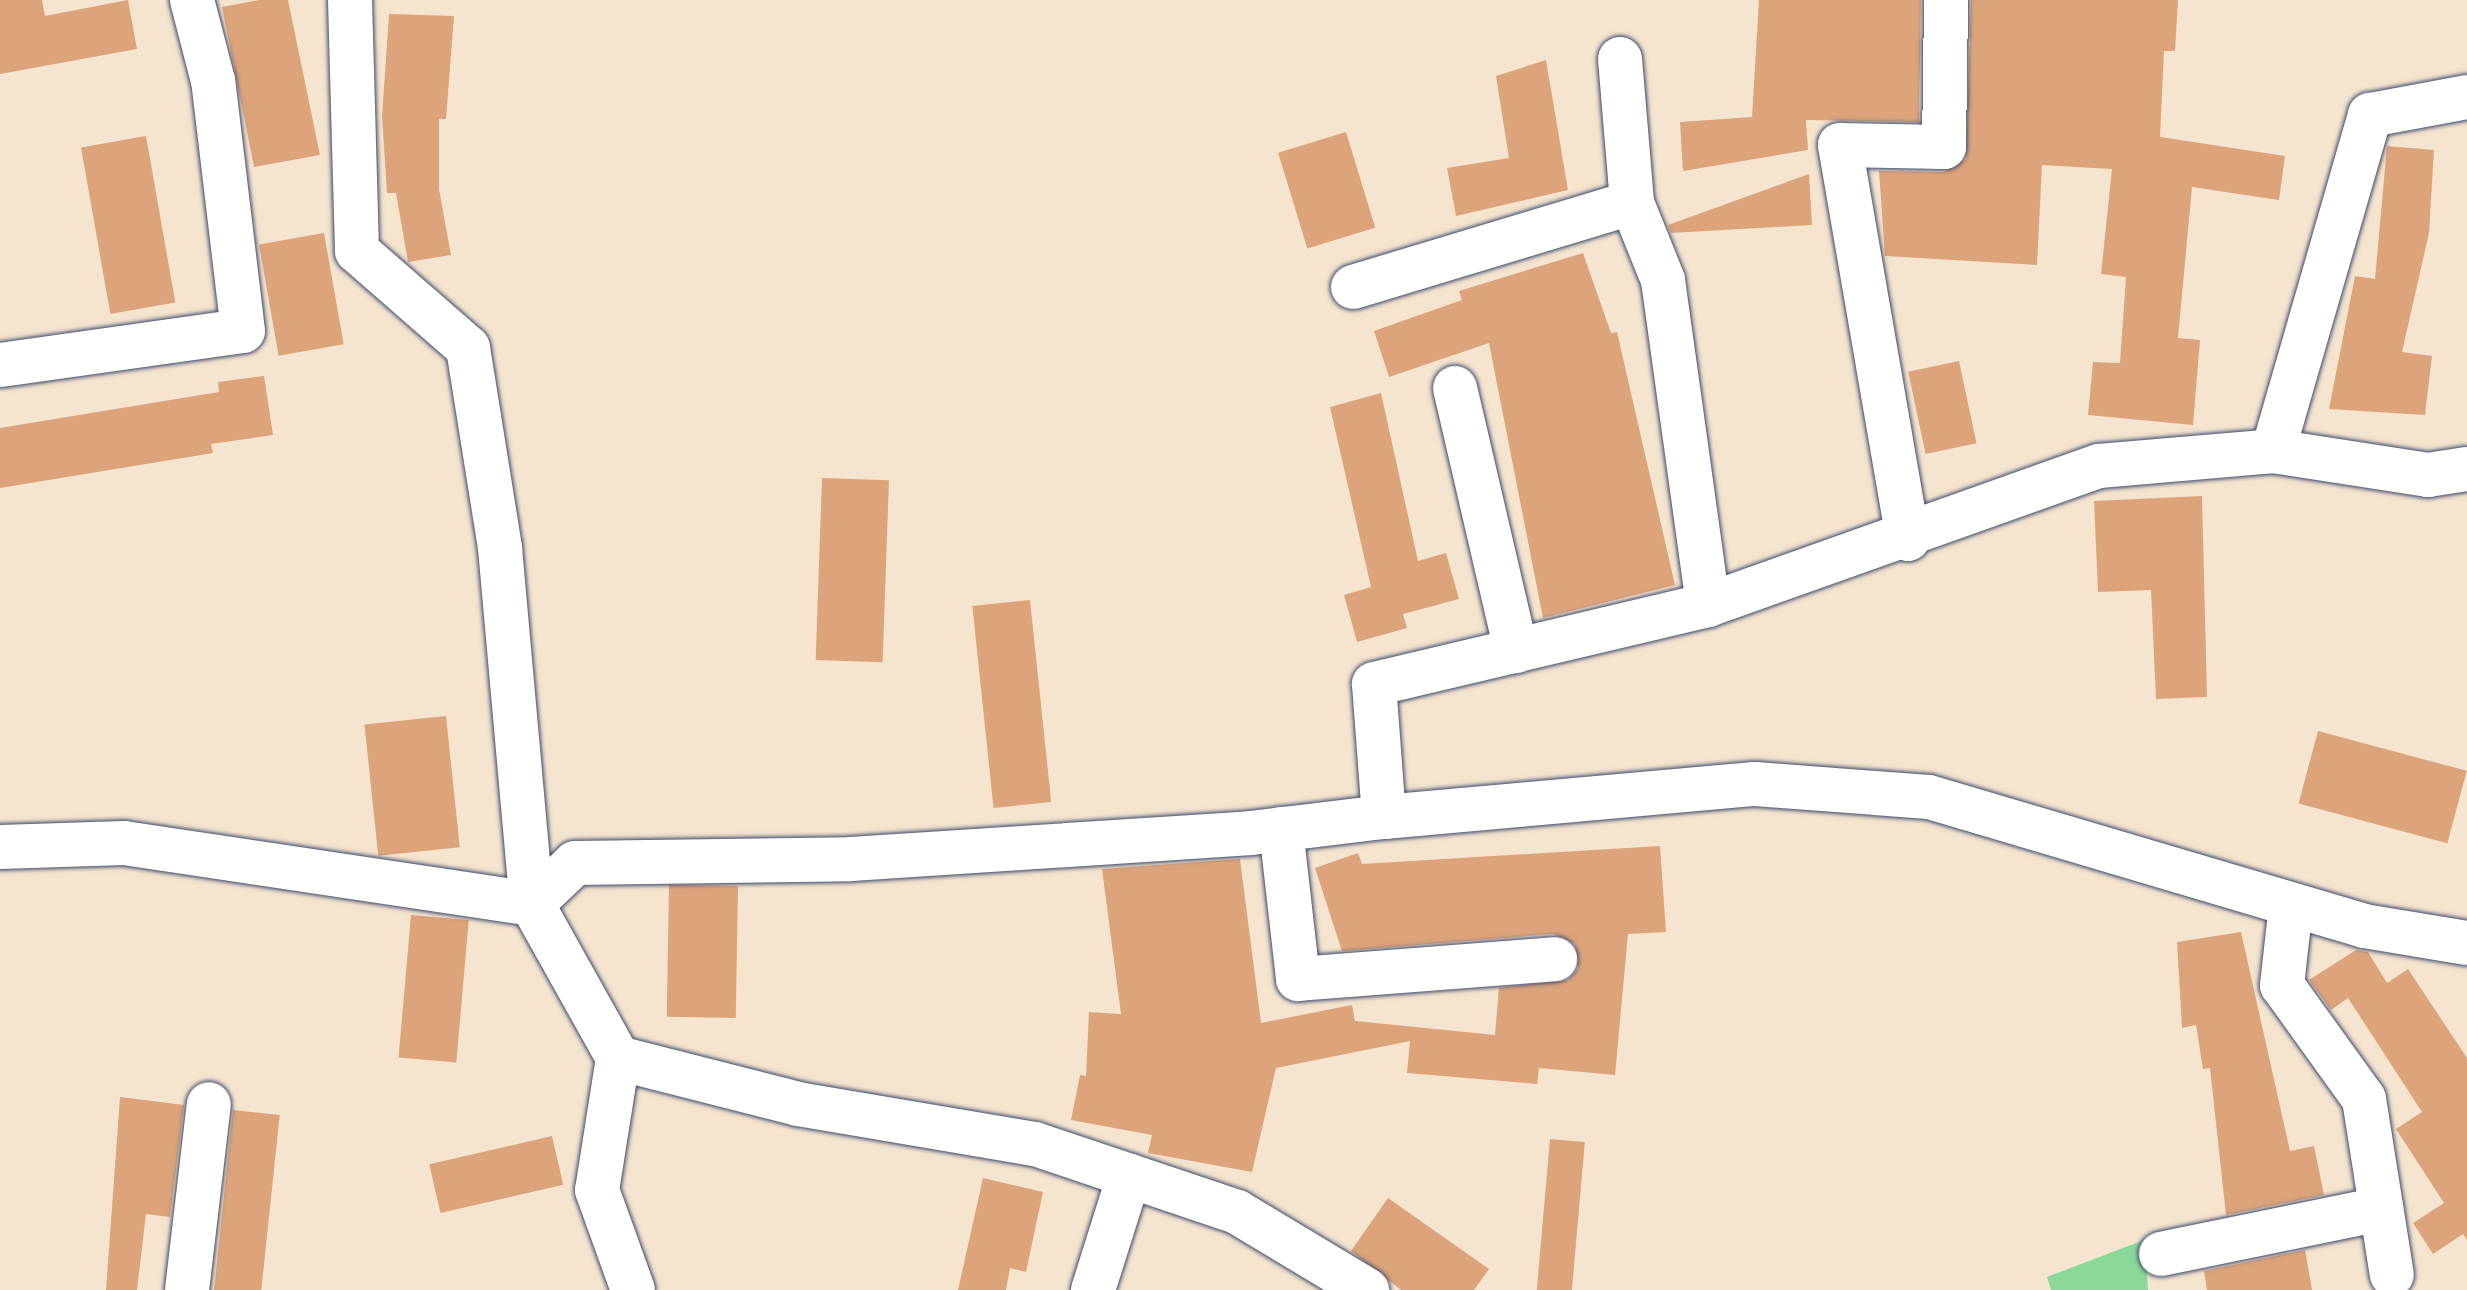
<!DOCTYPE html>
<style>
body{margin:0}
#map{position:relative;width:2467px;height:1290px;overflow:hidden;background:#f5e4ce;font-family:"IM FELL Double Pica",serif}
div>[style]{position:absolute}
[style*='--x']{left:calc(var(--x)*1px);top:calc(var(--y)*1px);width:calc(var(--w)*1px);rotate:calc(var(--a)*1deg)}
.green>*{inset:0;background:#8ad999}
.building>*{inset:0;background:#dda47b;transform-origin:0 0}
.roads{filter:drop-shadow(0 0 2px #3c4a6f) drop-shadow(0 0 2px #3c4a6f)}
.street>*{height:44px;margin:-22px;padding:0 22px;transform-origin:22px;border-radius:22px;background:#fff}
span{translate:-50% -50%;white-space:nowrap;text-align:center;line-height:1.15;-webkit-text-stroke:8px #fff;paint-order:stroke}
</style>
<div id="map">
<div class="green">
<i style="clip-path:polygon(2144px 1240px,2148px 1290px,2051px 1290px,2047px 1277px)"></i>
</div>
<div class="building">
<i style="clip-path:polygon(0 0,42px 0,45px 16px,128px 0,137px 49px,0 74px)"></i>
<i style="clip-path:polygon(259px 0,288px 0,320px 155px,254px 167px,222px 7px)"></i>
<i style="clip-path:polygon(1759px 0,1921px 0,1919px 122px,1806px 120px,1808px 150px,1683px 171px,1680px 122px,1752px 117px)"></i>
<i style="clip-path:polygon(1971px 0,2178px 0,2175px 51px,2164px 51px,2160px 137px,2285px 156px,2279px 200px,2192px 187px,2178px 338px,2200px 340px,2193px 425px,2088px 415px,2093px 362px,2120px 363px,2126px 277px,2101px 274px,2112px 169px,2042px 165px,2037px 265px,1885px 256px,1879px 171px,1944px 172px,1966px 159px)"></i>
<i style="clip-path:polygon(389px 14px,454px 16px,446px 119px,439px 119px,439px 189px,451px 255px,408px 262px,396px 193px,387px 193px,382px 116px)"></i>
<i style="clip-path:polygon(1546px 60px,1568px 190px,1456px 216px,1447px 168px,1509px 158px,1496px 76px)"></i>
<i style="left:1346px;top:132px;width:100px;height:71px;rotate:73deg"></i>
<i style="left:146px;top:136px;width:169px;height:66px;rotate:80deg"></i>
<i style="clip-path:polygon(2387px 146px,2434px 150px,2429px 233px,2402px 352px,2432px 356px,2425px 415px,2329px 409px,2355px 276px,2375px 279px)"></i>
<i style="clip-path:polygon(1809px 174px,1812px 225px,1671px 233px,1668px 225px)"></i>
<i style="left:324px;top:233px;width:113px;height:66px;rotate:80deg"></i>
<i style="clip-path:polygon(1583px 253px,1611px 333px,1617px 332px,1675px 585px,1543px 618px,1489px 343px,1389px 377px,1374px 331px,1462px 300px,1459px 291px)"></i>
<i style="left:1959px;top:361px;width:84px;height:52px;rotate:78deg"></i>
<i style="clip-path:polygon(264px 376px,273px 435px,211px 444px,213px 453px,0 488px,0 428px,219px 392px,218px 382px)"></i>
<i style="clip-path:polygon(1381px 393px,1418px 561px,1446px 553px,1459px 599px,1403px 614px,1407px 628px,1357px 642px,1344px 595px,1371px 587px,1330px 407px)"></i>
<i style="left:822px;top:478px;width:67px;height:182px;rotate:2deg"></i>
<i style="clip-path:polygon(2202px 496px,2207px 697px,2156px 699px,2151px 590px,2098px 592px,2094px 501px)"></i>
<i style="left:1030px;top:600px;width:203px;height:58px;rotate:84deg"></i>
<i style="left:446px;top:716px;width:132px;height:82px;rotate:84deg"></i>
<i style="left:2318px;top:731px;width:154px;height:75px;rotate:15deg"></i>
<i style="clip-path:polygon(1660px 846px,1666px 932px,1628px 934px,1615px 1075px,1539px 1068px,1537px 1084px,1407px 1073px,1410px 1041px,1276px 1068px,1252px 1172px,1148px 1153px,1152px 1135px,1071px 1120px,1080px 1075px,1086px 1076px,1089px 1012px,1121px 1014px,1102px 869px,1240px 859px,1261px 1023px,1352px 1005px,1355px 1021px,1495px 1035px,1499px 988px,1568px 980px,1578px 969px,1575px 944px,1553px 934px,1342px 951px,1315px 868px,1358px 853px,1362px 864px)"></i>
<i style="left:738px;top:886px;width:132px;height:69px;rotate:91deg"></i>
<i style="left:411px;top:915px;width:58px;height:143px;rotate:5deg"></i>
<i style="clip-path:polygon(2241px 932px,2290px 1151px,2314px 1146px,2324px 1195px,2226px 1215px,2210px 1068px,2203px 1069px,2196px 1025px,2182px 1028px,2177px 942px)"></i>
<i style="clip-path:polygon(2356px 950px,2368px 952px,2387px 983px,2408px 969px,2467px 1058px,2467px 1240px,2463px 1234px,2433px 1254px,2413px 1223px,2444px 1203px,2396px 1129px,2422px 1112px,2348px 998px,2331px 1010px,2309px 980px)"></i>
<i style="clip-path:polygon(120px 1097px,184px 1105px,170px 1217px,146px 1214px,137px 1290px,106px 1290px)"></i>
<i style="left:233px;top:1110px;width:47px;height:181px;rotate:6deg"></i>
<i style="left:552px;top:1136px;width:50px;height:126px;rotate:77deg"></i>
<i style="left:1550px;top:1139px;width:35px;height:152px;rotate:5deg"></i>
<i style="clip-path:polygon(983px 1178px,1043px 1192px,1026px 1272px,1010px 1268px,1006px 1290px,958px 1290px)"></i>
<i style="clip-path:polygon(1388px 1198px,1489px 1269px,1474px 1290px,1401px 1290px,1351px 1251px)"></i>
<i style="clip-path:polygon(2305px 1250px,2312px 1290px,2207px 1290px,2204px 1271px)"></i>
</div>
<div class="roads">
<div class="street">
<i style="--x:350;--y:0;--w:251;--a:88.4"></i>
<i style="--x:357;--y:251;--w:147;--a:41.1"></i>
<i style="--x:468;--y:348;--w:203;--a:80.9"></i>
<i style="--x:500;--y:548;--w:357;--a:84.9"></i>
<i style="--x:532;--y:904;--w:176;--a:60.8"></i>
<i style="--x:618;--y:1058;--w:134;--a:99"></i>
<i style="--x:597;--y:1190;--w:106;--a:70.2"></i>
<i style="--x:1620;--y:59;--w:144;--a:85.2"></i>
<i style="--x:1632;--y:203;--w:83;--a:68.1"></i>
<i style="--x:1663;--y:280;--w:328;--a:82.1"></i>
<i style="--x:1353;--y:287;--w:291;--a:-16.8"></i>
<i style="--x:0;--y:365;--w:245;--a:-8"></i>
<i style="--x:243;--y:331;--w:252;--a:-96.8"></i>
<i style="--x:213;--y:81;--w:84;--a:-104.5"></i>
<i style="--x:1455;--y:388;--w:270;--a:76.9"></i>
<i style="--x:2273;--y:451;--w:350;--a:-73.9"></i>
<i style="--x:2370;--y:115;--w:99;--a:-10.5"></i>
<i style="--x:1908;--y:539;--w:400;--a:-99.8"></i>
<i style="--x:1840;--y:145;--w:104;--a:1.1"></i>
<i style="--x:1944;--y:147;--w:147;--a:-89.2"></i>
<i style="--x:1384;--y:817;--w:372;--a:-5.1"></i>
<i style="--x:1755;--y:784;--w:174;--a:4.3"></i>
<i style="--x:1929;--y:797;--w:454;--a:16.5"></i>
<i style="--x:2364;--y:926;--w:104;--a:9.4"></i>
<i style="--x:1281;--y:829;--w:151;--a:83.5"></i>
<i style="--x:1298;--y:979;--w:258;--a:-4.4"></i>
<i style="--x:0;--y:847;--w:124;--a:-1.8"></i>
<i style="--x:124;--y:843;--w:413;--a:8.5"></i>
<i style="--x:532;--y:904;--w:59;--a:-43.6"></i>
<i style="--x:575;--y:863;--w:276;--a:-0.8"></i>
<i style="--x:851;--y:859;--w:401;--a:-3.7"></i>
<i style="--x:1251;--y:833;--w:134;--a:-6.9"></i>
<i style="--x:1384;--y:817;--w:133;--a:-94.3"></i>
<i style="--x:1374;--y:684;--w:343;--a:-13.3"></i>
<i style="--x:1708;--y:605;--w:415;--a:-19.6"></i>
<i style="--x:2099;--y:466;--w:175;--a:-4.9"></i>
<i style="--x:2273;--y:451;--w:157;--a:8.8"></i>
<i style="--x:2428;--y:475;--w:39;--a:-9"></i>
<i style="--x:2291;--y:905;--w:81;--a:96.4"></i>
<i style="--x:2282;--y:985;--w:140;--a:54.3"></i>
<i style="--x:2364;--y:1099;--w:178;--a:81"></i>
<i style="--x:618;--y:1058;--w:186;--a:14.3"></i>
<i style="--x:798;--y:1104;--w:240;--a:9.6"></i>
<i style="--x:1035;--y:1144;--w:213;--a:18.6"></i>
<i style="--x:1237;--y:1212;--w:152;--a:31"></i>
<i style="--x:2161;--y:1254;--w:225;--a:-11.6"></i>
<i style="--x:187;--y:1290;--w:187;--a:-83.3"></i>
<i style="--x:1093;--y:1290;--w:120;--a:-72.5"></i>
</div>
</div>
</div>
